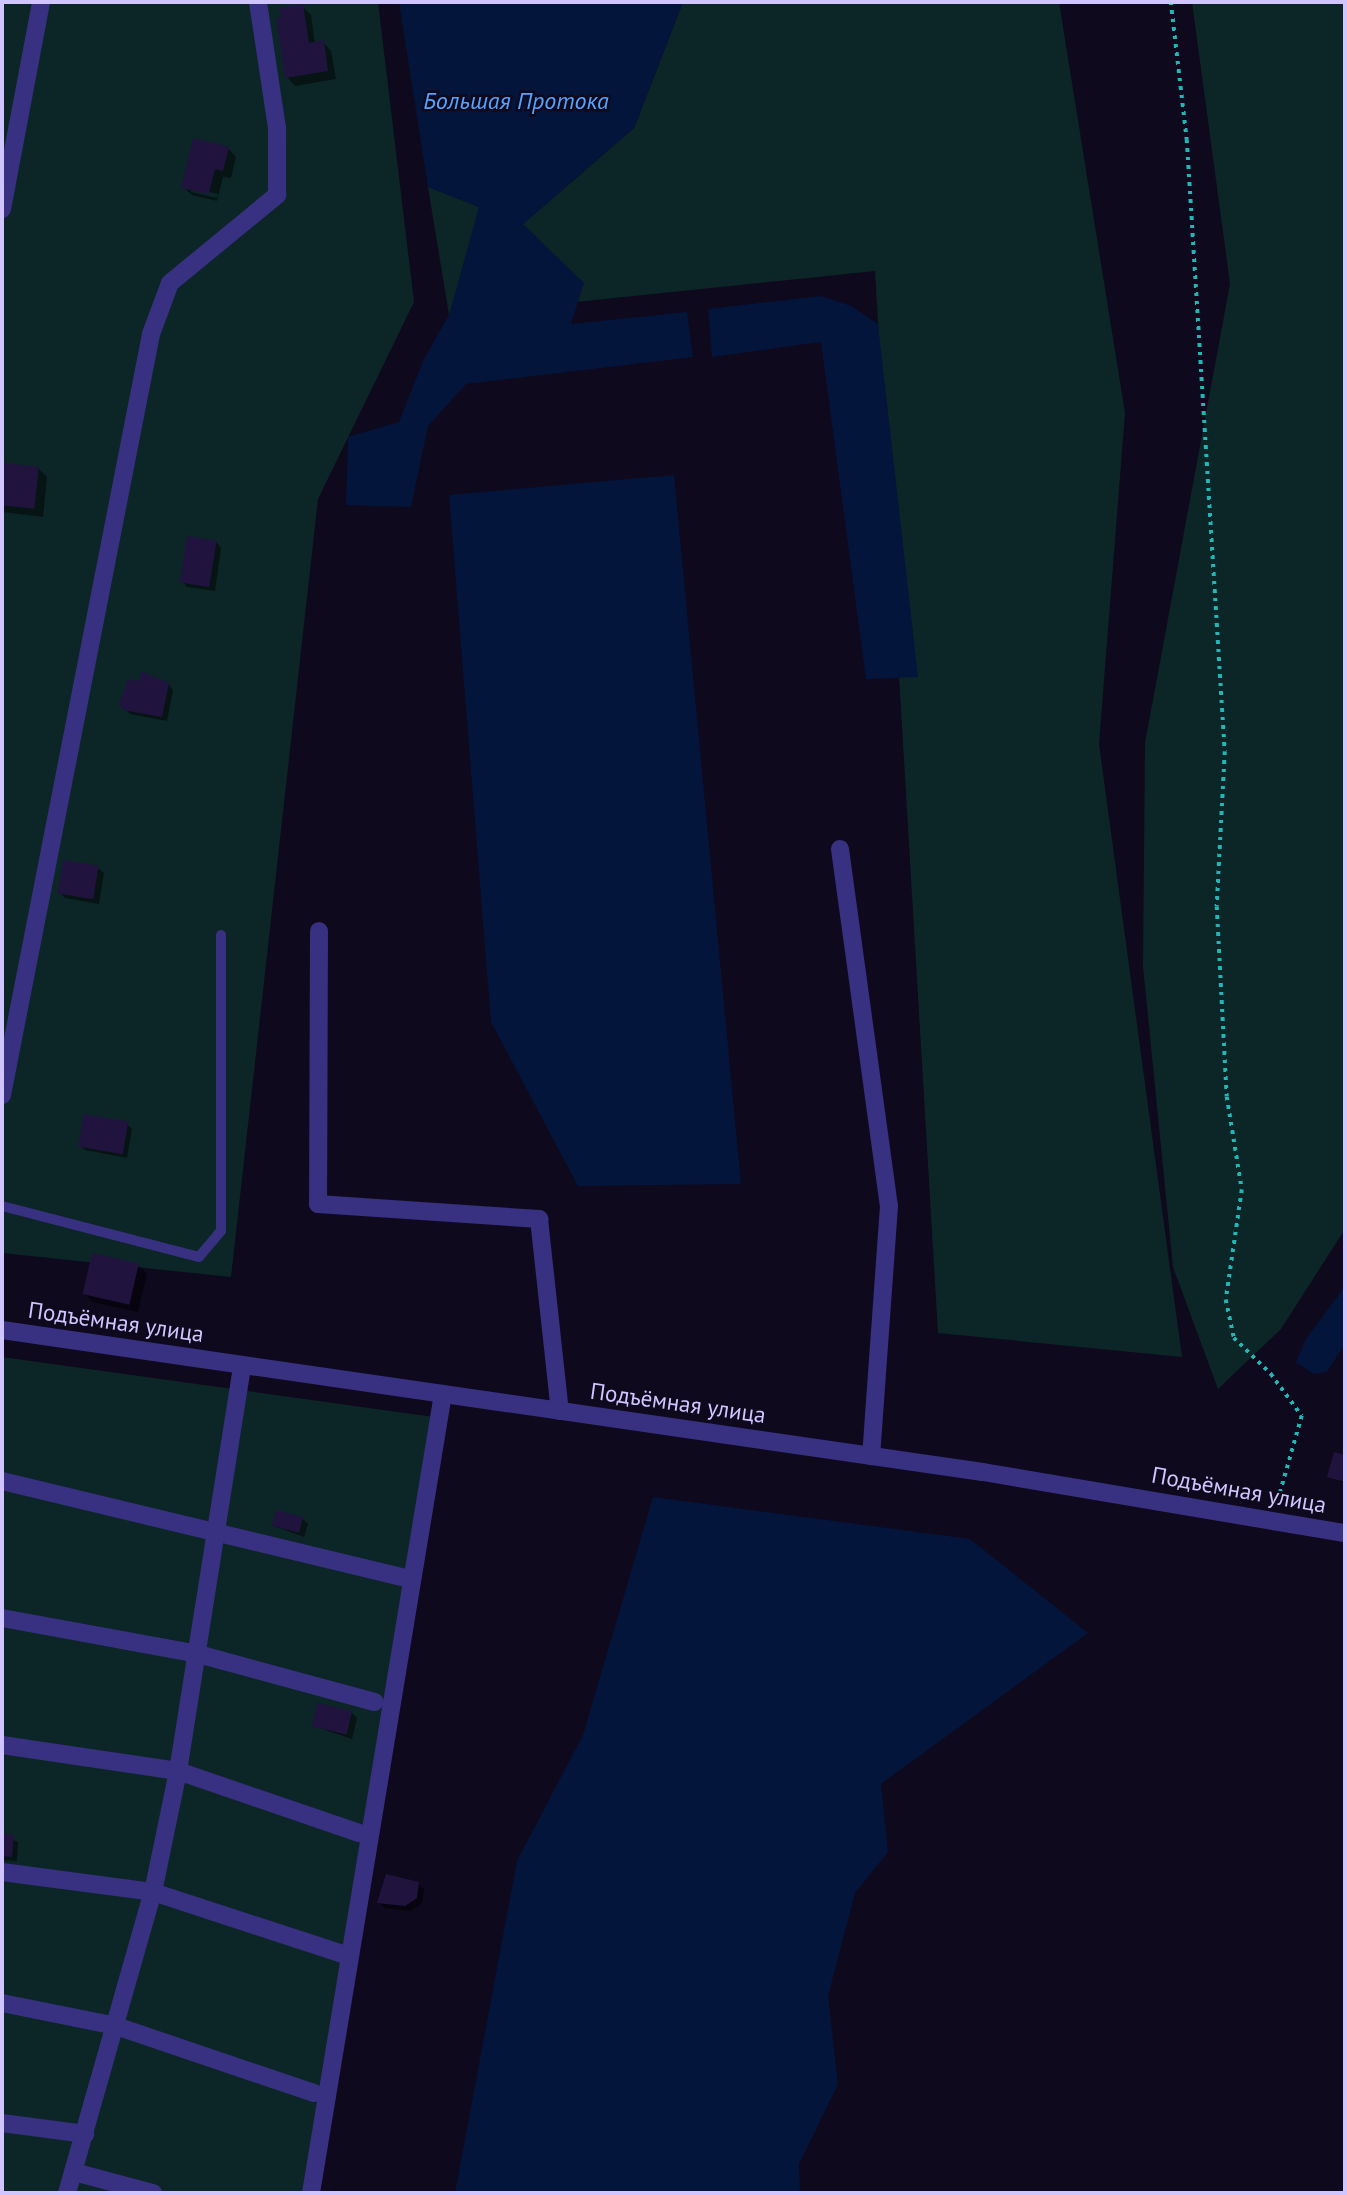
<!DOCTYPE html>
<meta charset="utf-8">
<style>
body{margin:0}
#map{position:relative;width:1347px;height:2195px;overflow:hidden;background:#0e091d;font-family:"PT Sans",sans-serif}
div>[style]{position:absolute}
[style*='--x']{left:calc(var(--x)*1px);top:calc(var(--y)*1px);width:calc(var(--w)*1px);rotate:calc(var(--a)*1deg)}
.green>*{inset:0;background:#0c2627}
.water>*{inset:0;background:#04153b}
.shadow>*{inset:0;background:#0007}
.building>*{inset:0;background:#20143f;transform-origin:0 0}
.path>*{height:3.5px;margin-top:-1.75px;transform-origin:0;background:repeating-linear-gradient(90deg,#21b6b7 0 3.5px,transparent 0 8.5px)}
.service>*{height:10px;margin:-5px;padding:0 5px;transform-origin:5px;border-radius:5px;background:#383081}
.minor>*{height:18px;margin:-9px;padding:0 9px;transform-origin:9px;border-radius:9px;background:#383081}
span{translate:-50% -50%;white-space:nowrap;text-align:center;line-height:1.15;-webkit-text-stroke:5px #0e091d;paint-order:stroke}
.street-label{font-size:23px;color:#d0c5ff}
.water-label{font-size:24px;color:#53a4ff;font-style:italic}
.frame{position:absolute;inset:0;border:4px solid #d0c5ff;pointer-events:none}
</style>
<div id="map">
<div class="green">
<i style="clip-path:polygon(2px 2px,378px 2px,414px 302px,318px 499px,231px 1277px,2px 1253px)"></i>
<i style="clip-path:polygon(683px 2px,1059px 2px,1125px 413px,1099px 744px,1182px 1357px,938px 1333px,875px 271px,449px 315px,428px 187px,523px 224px,634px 128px)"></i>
<i style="clip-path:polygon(1192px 2px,1345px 2px,1345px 1229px,1281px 1329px,1218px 1389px,1173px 1267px,1143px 966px,1145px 743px,1230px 284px)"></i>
<i style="clip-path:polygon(2px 1357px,441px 1418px,313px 2193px,2px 2193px)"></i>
</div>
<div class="water">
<i style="clip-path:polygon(399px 2px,683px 2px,634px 128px,523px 224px,584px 283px,571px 324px,687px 312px,693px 357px,466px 384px,428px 426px,411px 507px,346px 505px,348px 437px,399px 422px,424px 359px,449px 315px,479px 207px,428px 187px)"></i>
<i style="clip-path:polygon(821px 296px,851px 306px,878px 324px,918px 677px,866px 679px,821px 342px,712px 357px,708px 309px)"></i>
<i style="clip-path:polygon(674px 475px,741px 1184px,578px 1186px,491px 1022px,449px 495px)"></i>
<i style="clip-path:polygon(1345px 1286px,1345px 1344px,1327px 1372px,1313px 1374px,1296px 1362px,1306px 1339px)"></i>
<i style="clip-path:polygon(653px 1497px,970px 1539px,1088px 1633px,881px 1784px,888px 1852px,855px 1893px,828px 1996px,838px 2084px,799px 2164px,800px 2193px,455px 2193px,517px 1861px,583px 1735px)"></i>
</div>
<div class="shadow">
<i style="clip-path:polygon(302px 6px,311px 15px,315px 44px,323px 42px,331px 51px,336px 79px,295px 86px,287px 77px)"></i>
<i style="clip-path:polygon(evenodd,228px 148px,236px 157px,231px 178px,223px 177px,217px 201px,192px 195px,183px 187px,228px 148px,191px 188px,218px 194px,217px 198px,191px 192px,191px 188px)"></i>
<i style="clip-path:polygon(2px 465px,39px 469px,47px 477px,43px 517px,2px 512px)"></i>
<i style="clip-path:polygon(216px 542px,221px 548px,215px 591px,187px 587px,182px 581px)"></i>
<i style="clip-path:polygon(168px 684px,173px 690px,167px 721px,130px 714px,124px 708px)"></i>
<i style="clip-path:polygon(98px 868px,104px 873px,99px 904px,65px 898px,60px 893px)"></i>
<i style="clip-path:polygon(127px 1124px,132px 1129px,127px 1158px,85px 1150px,80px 1145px)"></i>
<i style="clip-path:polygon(139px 1266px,147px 1274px,138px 1312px,92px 1302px,84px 1293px)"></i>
<i style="clip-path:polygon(1335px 1454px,1345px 1457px,1345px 1484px,1329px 1476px)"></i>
<i style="clip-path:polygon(303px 1519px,308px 1524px,304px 1537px,274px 1526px)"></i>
<i style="clip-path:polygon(352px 1713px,357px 1718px,352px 1739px,313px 1726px)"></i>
<i style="clip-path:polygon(2px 1836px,18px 1842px,17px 1861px,2px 1860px)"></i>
<i style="clip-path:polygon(418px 1884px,424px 1889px,422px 1903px,411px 1911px,384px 1908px,379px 1902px)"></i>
<i style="clip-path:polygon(334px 2190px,351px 2193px,333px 2193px)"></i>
</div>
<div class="building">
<i style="clip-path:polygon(303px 4px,309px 43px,324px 40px,328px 71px,285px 78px,276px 18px,281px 17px,279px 8px)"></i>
<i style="clip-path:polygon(193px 138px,229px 147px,223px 171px,215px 169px,209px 194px,181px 188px)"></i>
<i style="left:2px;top:463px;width:37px;height:42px;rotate:6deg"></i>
<i style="left:187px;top:536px;width:30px;height:47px;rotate:9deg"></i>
<i style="clip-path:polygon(141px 671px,169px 683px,162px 717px,123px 710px,119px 704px,128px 679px,139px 681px)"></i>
<i style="left:63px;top:860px;width:36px;height:34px;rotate:9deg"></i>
<i style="left:84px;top:1114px;width:45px;height:33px;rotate:10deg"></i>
<i style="left:92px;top:1253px;width:48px;height:42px;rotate:13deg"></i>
<i style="clip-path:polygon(1334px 1452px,1345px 1455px,1345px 1482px,1327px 1477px)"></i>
<i style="left:276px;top:1510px;width:28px;height:16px;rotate:15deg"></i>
<i style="left:317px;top:1703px;width:36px;height:24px;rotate:13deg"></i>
<i style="left:2px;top:1834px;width:12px;height:22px;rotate:5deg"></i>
<i style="clip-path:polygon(386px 1874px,419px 1882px,417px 1898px,405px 1906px,377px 1903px)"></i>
</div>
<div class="path">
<i style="--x:1171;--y:2;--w:139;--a:83.4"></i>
<i style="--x:1187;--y:140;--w:613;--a:86.45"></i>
<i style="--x:1225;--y:752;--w:155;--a:93"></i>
<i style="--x:1217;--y:907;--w:190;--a:87"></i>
<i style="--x:1227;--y:1097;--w:94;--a:80.8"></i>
<i style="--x:1242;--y:1190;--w:111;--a:98.3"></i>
<i style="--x:1226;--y:1300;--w:39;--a:78"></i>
<i style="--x:1234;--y:1338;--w:52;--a:44.2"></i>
<i style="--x:1271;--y:1374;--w:52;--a:53.6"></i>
<i style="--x:1302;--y:1416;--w:91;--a:105.9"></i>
</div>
<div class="service">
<i style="--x:2;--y:1206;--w:203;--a:14.5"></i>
<i style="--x:199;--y:1257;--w:34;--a:-50"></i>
<i style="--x:221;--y:1231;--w:296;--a:-90"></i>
</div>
<div class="minor">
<i style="--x:2;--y:209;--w:211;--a:-79.3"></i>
<i style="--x:840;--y:849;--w:360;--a:82.2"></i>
<i style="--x:889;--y:1206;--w:251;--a:94.1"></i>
<i style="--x:319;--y:931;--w:273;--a:90.2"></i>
<i style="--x:318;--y:1204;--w:222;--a:3.9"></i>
<i style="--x:539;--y:1219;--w:193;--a:83.8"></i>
<i style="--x:2;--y:1095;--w:775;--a:-78.92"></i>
<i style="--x:151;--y:334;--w:54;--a:-69.6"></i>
<i style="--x:170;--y:283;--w:139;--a:-39.4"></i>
<i style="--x:277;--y:195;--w:67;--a:-90"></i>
<i style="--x:277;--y:128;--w:126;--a:-98.6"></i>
<i style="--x:2;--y:1330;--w:991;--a:8.24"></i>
<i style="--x:983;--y:1472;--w:367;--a:9.6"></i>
<i style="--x:2;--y:1481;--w:411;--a:13.5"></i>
<i style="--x:2;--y:1618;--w:199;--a:10.4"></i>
<i style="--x:198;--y:1654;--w:183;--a:15.2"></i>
<i style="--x:2;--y:1745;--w:178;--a:8.4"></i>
<i style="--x:178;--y:1771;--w:191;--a:18.9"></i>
<i style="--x:2;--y:1872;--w:152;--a:7.5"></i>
<i style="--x:153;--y:1892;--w:200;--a:18.1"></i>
<i style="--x:2;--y:2003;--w:116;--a:11.4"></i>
<i style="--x:116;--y:2026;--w:209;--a:18.7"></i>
<i style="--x:2;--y:2123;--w:84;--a:7.5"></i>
<i style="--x:74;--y:2172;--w:82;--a:14.9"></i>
<i style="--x:67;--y:2193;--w:313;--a:-74.1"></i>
<i style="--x:153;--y:1892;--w:124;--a:-78.3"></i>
<i style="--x:178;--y:1771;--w:411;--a:-81"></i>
<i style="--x:311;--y:2193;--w:810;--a:-80.62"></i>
</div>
<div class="street-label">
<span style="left:116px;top:1322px;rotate:8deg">Подъёмная улица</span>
<span style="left:678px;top:1403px;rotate:8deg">Подъёмная улица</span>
<span style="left:1239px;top:1490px;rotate:10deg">Подъёмная улица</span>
</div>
<div class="water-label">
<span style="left:516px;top:101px">Большая Протока</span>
</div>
<div class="frame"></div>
</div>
